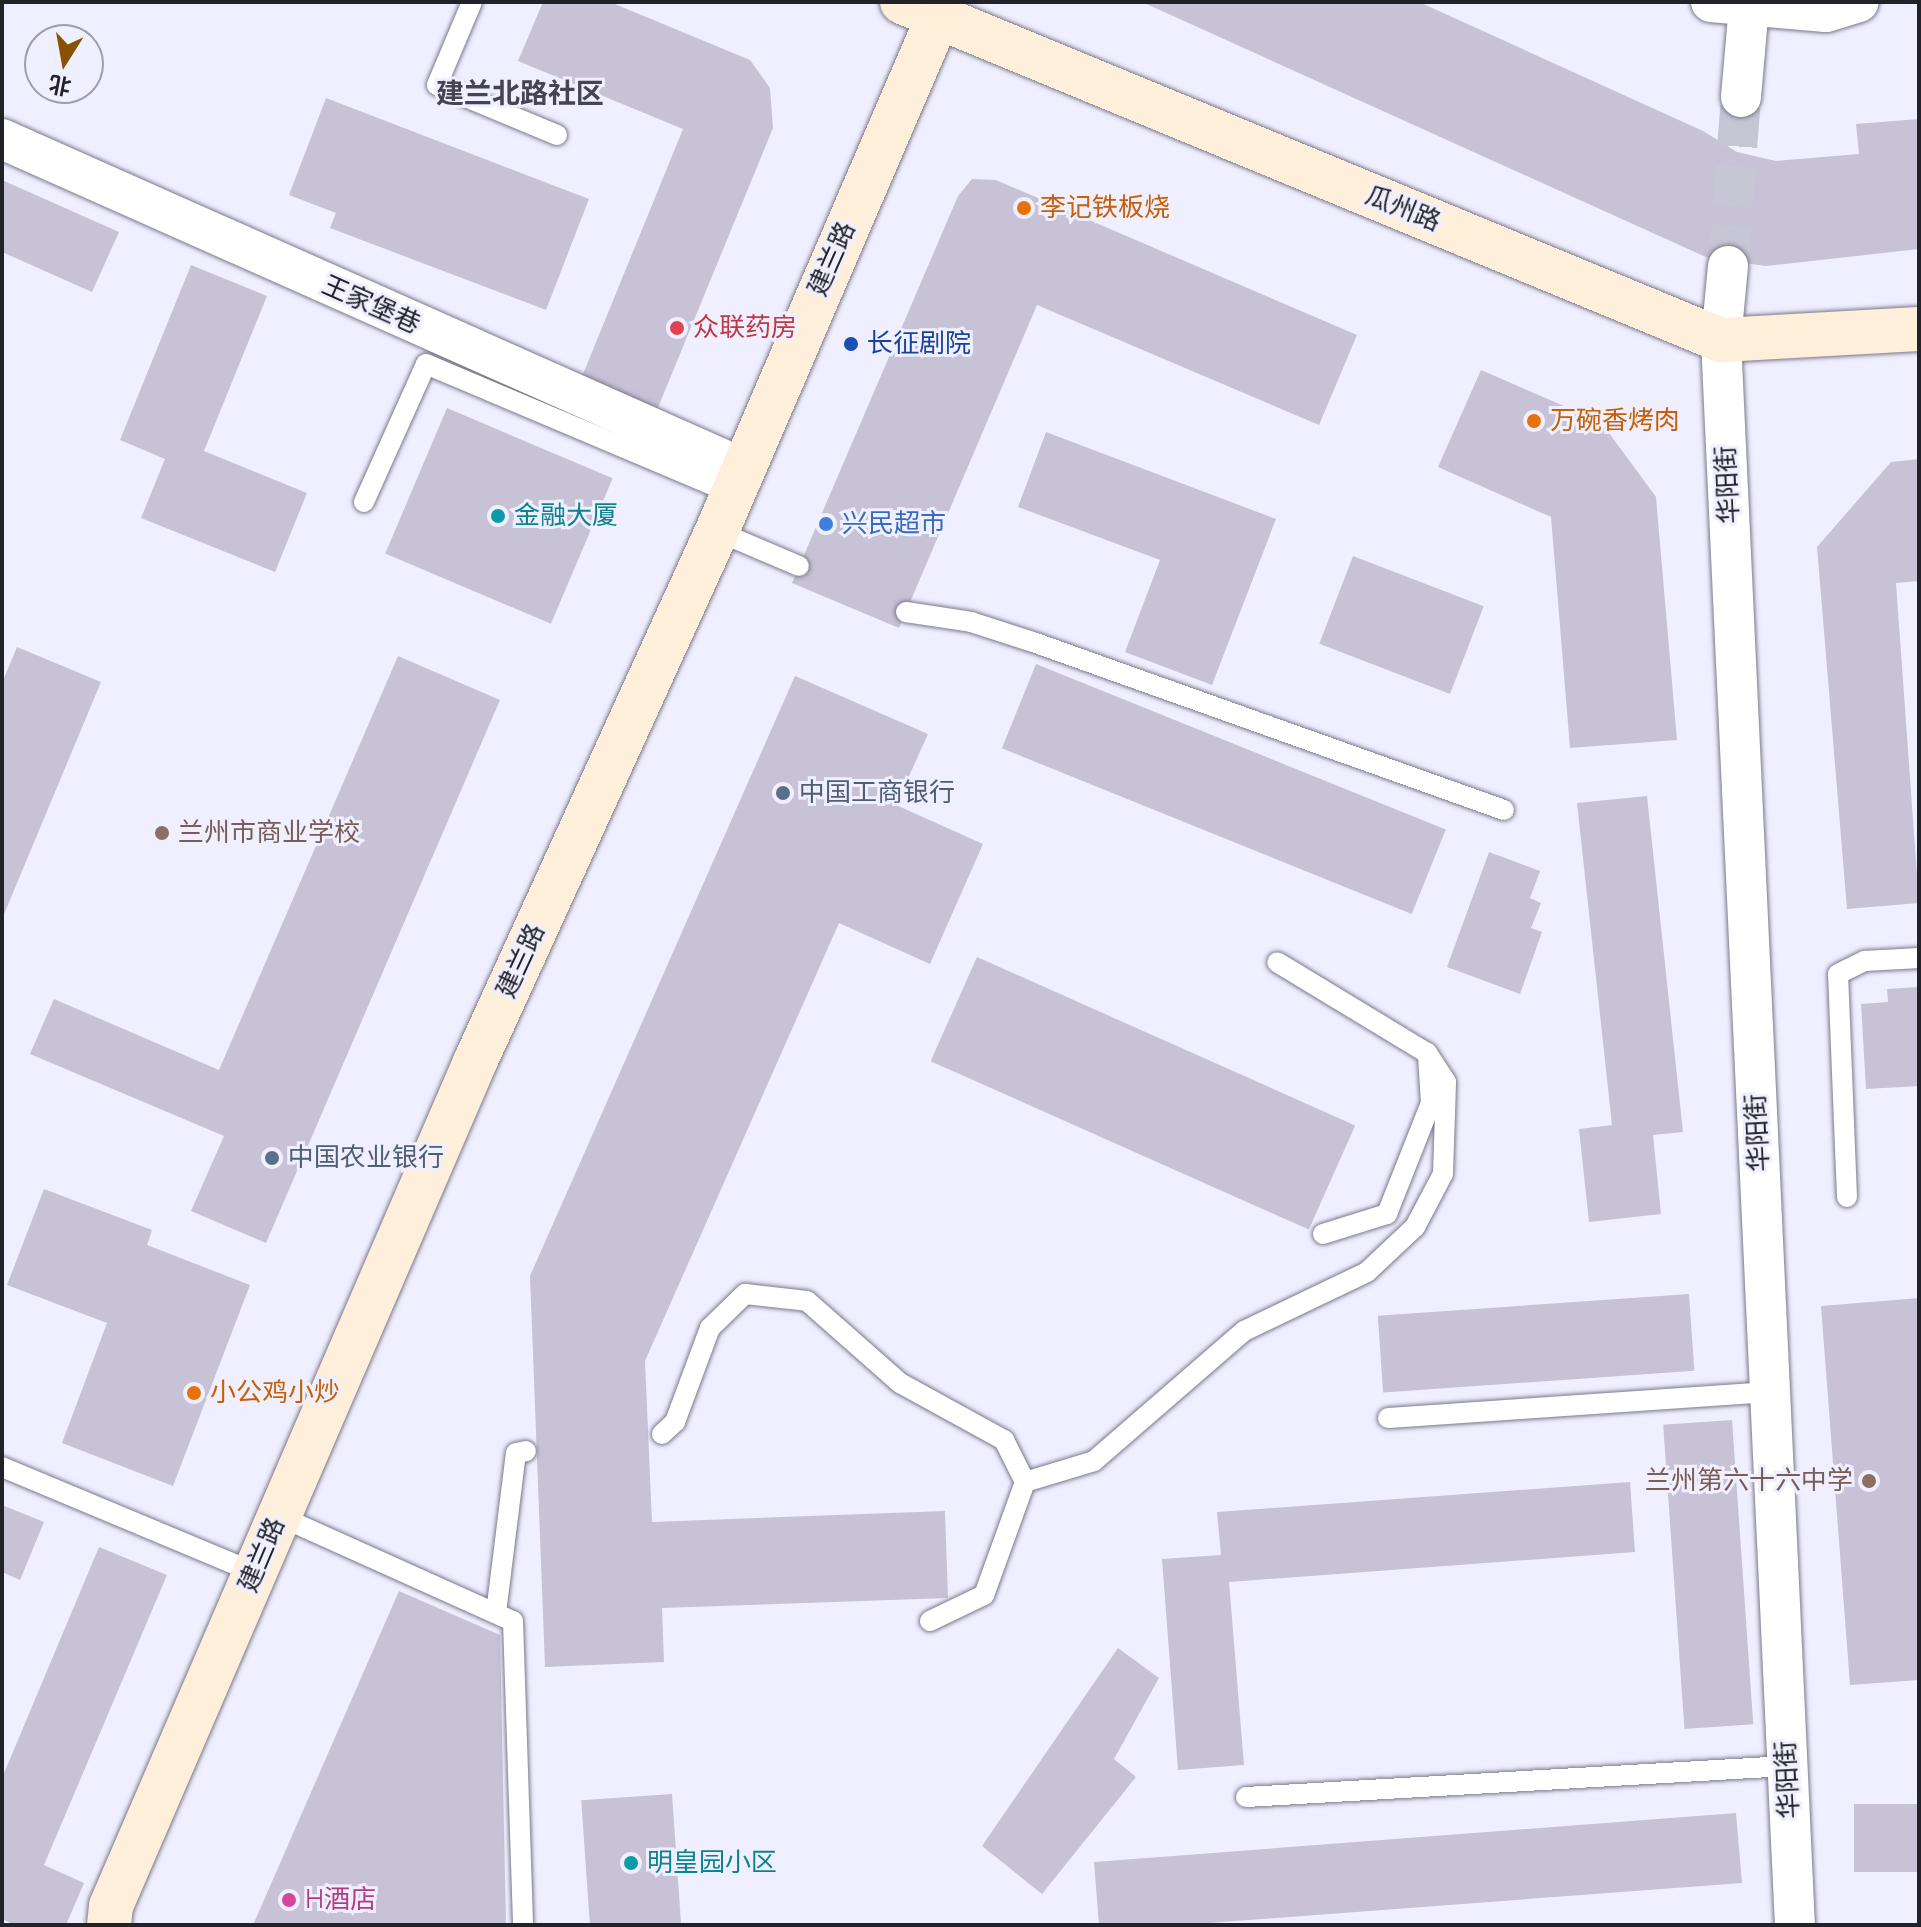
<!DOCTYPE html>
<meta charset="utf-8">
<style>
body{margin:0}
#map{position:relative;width:1921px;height:1927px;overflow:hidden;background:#f0efff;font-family:Raleway,"Noto Sans SC",sans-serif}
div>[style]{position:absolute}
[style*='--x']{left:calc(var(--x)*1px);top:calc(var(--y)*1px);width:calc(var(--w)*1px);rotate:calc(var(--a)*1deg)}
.building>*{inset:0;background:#c7c2d5;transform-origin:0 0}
.street-tunnel>*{height:40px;margin-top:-20px;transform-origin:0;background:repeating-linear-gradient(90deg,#c7c6d4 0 40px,transparent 0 60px)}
.roads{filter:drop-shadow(0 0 2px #7b798b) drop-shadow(0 0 2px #7b798b)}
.lane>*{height:20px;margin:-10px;padding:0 10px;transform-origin:10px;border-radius:10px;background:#fff}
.street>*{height:40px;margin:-20px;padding:0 20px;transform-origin:20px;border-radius:20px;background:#fff}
.secondary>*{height:44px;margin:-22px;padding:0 22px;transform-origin:22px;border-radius:22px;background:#feefda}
.dots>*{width:22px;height:22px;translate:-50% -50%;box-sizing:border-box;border:4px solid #f0efff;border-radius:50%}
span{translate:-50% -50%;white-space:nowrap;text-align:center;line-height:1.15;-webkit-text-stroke:6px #f0efff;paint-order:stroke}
.food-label{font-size:26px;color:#c56008}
.left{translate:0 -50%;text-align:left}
.street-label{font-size:26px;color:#222229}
.health-label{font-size:26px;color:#be3a42}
.transit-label{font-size:26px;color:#164399}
.culture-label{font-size:26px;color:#0d838f}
.shop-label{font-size:26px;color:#366cbe}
.service-label{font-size:26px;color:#4e5e75}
.education-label{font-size:26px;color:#785e54}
.right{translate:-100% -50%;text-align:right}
.hotel-label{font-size:26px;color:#b23c85}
.neighbourhood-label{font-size:28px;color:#464453;font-weight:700}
.frame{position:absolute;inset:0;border:4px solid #222229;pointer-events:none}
.north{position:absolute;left:24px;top:24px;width:80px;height:80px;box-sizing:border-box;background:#f0efff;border:2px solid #9e9da9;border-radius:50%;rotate:191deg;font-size:22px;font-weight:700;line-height:32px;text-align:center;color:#222229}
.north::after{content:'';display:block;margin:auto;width:28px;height:36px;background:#895203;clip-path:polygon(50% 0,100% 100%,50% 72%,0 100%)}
</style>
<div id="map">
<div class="building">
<i style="clip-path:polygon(543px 2px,610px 2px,750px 60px,770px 88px,773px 128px,657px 410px,581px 379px,683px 129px,518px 61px)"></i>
<i style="clip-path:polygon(1142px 2px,1419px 2px,1703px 131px,1737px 152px,1776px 161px,1859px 154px,1856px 124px,1919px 119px,1919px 249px,1766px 266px,1708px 258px)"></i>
<i style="clip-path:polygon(326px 98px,589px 199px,546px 310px,330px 228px,336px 213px,289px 195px)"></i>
<i style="clip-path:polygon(972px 179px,996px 180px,1357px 335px,1319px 425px,1037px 305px,899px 628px,792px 583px,958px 196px)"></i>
<i style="clip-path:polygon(2px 180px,119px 232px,92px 292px,2px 252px)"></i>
<i style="clip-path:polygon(191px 265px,267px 296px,204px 451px,307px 493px,275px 572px,141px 518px,165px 459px,120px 440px)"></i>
<i style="clip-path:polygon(1481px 370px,1601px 422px,1656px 497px,1677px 740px,1570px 748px,1551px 517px,1438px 467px)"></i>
<i style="left:447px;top:408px;width:180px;height:158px;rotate:23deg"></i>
<i style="clip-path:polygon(1046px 432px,1276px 519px,1212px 685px,1125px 652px,1160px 560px,1018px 507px)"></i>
<i style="clip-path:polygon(1919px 459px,1919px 581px,1896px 583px,1919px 903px,1847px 909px,1817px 547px,1891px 462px)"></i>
<i style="left:1353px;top:556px;width:140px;height:94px;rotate:21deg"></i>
<i style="clip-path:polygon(17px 647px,101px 682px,2px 919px,2px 683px)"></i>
<i style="clip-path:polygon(398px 656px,500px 700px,266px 1243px,191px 1211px,224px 1136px,30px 1054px,54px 999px,219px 1070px)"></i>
<i style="left:1036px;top:664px;width:442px;height:91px;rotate:22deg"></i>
<i style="clip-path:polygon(795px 676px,928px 734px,896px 805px,983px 844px,930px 964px,839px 923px,645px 1361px,652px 1522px,945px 1511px,948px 1598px,662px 1608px,664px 1662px,545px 1667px,530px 1276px)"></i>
<i style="clip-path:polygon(1647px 796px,1683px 1132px,1653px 1135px,1661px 1214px,1589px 1222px,1579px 1129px,1612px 1125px,1577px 803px)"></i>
<i style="clip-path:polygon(1489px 852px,1540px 871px,1530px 898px,1541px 903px,1531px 928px,1542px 932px,1520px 994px,1447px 967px)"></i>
<i style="left:977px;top:957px;width:414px;height:114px;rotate:24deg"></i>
<i style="clip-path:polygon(1919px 987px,1919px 1086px,1866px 1089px,1861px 1004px,1888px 1002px,1887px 989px)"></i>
<i style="clip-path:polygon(44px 1189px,152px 1230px,147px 1245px,250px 1285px,173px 1486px,62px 1443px,107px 1323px,7px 1285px)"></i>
<i style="left:1689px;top:1294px;width:77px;height:312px;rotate:86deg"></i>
<i style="clip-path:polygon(1919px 1298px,1919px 1680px,1850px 1685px,1821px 1306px)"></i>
<i style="left:1732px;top:1420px;width:305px;height:69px;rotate:86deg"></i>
<i style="clip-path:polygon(1630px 1482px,1635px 1552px,1229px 1582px,1244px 1765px,1178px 1770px,1162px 1559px,1221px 1555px,1217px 1512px)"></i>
<i style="clip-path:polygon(2px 1505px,44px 1522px,20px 1580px,2px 1572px)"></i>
<i style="clip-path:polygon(99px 1547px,167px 1575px,44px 1865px,84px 1883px,66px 1925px,15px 1925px,2px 1919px,2px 1778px)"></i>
<i style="clip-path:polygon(399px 1591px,500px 1635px,506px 1925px,253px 1925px)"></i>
<i style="clip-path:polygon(1118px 1648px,1159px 1678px,1114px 1759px,1136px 1777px,1042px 1894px,982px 1846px)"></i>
<i style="left:672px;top:1794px;width:131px;height:91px;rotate:86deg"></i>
<i style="left:1919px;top:1804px;width:68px;height:65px;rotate:90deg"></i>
<i style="clip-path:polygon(1736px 1813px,1742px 1883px,1182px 1925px,1099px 1925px,1094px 1862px)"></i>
</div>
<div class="street-tunnel">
<i style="--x:1728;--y:266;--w:169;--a:-85.6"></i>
</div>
<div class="roads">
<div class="lane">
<i style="--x:472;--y:2;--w:90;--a:112.9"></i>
<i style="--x:437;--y:85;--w:130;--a:22.6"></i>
<i style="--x:364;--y:502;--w:151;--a:-65.8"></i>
<i style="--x:426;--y:364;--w:332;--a:22.9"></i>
<i style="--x:717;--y:531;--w:89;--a:23.1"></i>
<i style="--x:906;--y:612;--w:66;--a:8.7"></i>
<i style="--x:971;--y:622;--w:65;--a:17.9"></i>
<i style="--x:1033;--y:642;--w:500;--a:19.63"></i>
<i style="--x:1847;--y:1197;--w:223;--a:-92.3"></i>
<i style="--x:1838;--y:974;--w:30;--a:-26"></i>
<i style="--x:1865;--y:961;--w:54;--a:-3.2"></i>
<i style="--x:1323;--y:1234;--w:67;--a:-17.4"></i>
<i style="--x:1387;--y:1214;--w:119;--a:-68.4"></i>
<i style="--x:1431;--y:1103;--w:46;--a:-93.7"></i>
<i style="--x:1388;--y:1418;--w:383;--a:-3.9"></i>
<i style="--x:662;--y:1434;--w:18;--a:-43"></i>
<i style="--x:675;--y:1422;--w:100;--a:-69.6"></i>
<i style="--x:710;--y:1328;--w:49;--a:-44.2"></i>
<i style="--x:745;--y:1294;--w:62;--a:6.4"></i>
<i style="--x:807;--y:1301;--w:124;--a:41.4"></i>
<i style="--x:900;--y:1383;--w:119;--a:28.7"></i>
<i style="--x:1004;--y:1440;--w:47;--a:63.4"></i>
<i style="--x:1025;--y:1482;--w:120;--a:109.9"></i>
<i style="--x:984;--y:1595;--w:60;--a:154.3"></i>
<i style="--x:2;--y:1467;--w:274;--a:22.7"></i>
<i style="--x:1025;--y:1482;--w:72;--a:-16.9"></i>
<i style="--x:1094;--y:1461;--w:198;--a:-40.9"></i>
<i style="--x:1244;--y:1331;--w:136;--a:-25.6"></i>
<i style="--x:1367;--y:1272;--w:66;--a:-43.2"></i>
<i style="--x:1415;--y:1227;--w:60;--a:-62.2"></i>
<i style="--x:1443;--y:1174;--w:92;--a:-88.1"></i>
<i style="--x:1446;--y:1082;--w:35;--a:-123"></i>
<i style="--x:1427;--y:1053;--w:175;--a:-148.8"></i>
<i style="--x:279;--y:1516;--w:256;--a:24.2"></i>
<i style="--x:513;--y:1621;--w:304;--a:88.1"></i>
<i style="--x:496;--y:1613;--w:161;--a:-82.9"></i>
<i style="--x:516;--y:1453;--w:10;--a:-11"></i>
<i style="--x:1246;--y:1797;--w:542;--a:-3.28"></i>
</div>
<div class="street">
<i style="--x:1711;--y:2;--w:115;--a:5"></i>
<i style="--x:1826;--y:12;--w:34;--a:-17"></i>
<i style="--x:1741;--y:97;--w:91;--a:-85"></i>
<i style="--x:2;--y:139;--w:810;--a:23.97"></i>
<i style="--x:1728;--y:266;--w:74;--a:95.4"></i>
<i style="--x:1721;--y:340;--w:1587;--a:87.33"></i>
</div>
<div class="secondary">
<i style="--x:902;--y:2;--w:886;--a:22.43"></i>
<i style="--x:1721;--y:340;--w:198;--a:-3.2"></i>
<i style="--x:109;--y:1925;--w:19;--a:-84"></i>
<i style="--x:111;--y:1906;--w:919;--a:-66.67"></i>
<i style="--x:475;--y:1062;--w:584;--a:-65.5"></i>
<i style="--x:717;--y:531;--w:559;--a:-66.73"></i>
</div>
</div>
<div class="dots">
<i style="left:1024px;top:208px;background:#e8710a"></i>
<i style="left:677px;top:328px;background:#e0444e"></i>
<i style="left:851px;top:344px;background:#1a4fb4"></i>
<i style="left:1534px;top:421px;background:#e8710a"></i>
<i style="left:498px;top:516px;background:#0f9aa8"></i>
<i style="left:826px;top:524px;background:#3f7fe0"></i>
<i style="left:783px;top:793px;background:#5c6f8a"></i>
<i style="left:162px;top:833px;background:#8d6e63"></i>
<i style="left:272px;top:1158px;background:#5c6f8a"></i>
<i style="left:194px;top:1393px;background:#e8710a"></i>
<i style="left:1869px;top:1481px;background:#8d6e63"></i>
<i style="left:631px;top:1863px;background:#0f9aa8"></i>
<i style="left:289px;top:1900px;background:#d1479c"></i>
</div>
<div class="food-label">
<span class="left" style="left:1040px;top:208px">李记铁板烧</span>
<span class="left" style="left:1550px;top:421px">万碗香烤肉</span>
<span class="left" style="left:210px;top:1393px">小公鸡小炒</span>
</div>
<div class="street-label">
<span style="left:1403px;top:209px;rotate:22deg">瓜州路</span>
<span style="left:832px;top:259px;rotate:-66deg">建兰路</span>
<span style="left:371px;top:305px;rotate:24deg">王家堡巷</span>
<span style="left:1728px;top:485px;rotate:-93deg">华阳街</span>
<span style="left:521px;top:961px;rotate:-65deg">建兰路</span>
<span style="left:1758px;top:1133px;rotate:-93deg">华阳街</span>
<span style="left:262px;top:1555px;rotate:-67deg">建兰路</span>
<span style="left:1788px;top:1780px;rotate:-93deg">华阳街</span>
</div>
<div class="health-label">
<span class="left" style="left:693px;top:328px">众联药房</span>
</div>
<div class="transit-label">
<span class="left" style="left:867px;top:344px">长征剧院</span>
</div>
<div class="culture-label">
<span class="left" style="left:514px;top:516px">金融大厦</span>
<span class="left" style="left:647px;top:1863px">明皇园小区</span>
</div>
<div class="shop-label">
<span class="left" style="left:842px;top:524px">兴民超市</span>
</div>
<div class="service-label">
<span class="left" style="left:799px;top:793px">中国工商银行</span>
<span class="left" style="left:288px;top:1158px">中国农业银行</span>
</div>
<div class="education-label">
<span class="left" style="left:178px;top:833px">兰州市商业学校</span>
<span class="right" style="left:1853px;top:1481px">兰州第六十六中学</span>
</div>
<div class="hotel-label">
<span class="left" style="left:305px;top:1900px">H酒店</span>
</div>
<div class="neighbourhood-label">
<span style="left:520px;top:94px">建兰北路社区</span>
</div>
<div class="frame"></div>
<div class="north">北</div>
</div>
